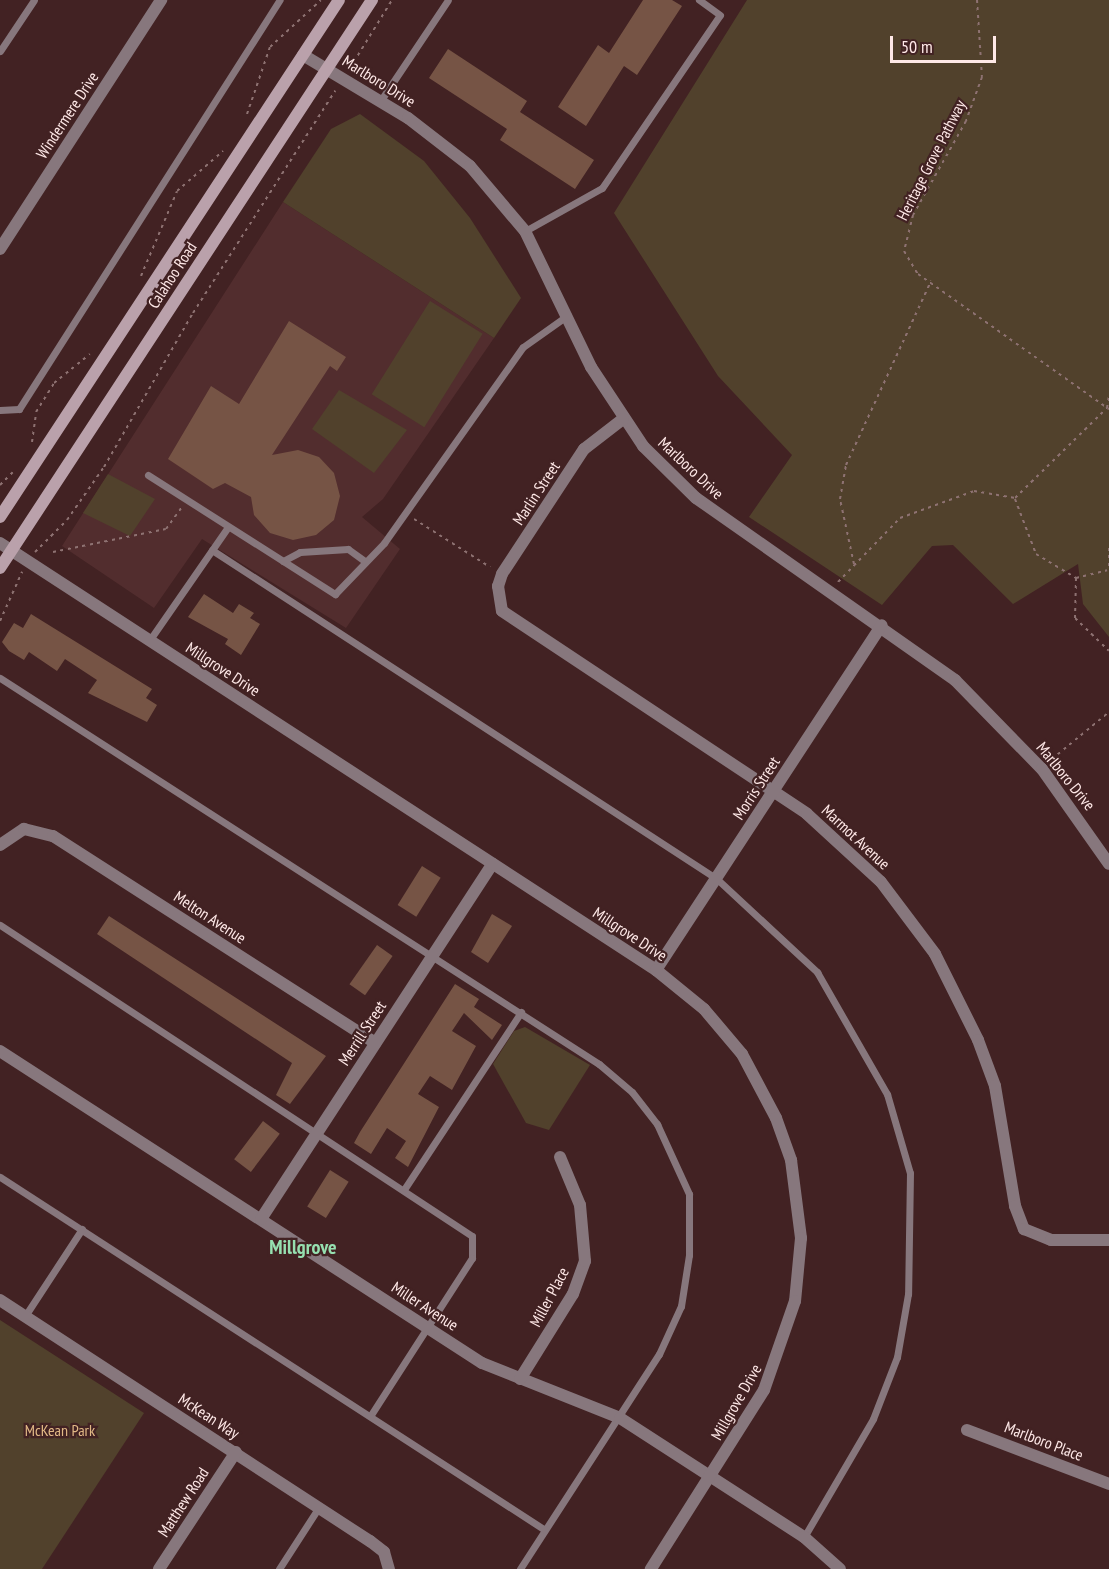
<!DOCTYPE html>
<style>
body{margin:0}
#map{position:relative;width:1109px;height:1569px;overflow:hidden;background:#422223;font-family:"PT Sans Narrow",sans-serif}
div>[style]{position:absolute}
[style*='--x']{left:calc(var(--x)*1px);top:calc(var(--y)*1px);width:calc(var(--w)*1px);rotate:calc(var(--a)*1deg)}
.built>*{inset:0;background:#522d2e}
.green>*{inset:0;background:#51412c;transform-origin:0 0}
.building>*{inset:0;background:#765445;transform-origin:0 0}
.path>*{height:2px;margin-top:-1px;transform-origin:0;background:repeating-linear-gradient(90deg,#8e7272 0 3px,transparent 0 7.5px)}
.service>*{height:7px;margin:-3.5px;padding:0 3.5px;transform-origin:3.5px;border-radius:3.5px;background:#87777d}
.minor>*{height:12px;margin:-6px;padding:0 6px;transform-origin:6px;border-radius:6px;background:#87777d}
.tertiary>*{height:12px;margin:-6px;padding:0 6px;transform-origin:6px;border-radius:6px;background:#87777d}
.secondary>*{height:12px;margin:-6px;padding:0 6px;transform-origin:6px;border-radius:6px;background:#baa1ab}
span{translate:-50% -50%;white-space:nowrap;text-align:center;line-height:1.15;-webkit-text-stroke:4.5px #422223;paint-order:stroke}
.street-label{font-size:16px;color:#ffe9e8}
.park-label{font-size:16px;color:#e2b986}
.quarter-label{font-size:20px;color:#96e0b0;font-weight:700}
.scale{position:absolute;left:890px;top:36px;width:106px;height:27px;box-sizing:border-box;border:3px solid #ffe9e8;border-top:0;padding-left:8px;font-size:18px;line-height:21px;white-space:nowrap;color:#ffe9e8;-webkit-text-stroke:4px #422223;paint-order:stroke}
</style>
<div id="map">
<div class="built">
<i style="clip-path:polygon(283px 202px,494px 338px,383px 499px,362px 517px,400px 549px,346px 628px,202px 539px,154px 608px,62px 546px)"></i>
</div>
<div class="green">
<i style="clip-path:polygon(747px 0,1109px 0,1109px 637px,1083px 604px,1078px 564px,1013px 604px,953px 545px,932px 546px,882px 605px,749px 517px,792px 455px,718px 376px,614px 213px)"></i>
<i style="clip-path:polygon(360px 114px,424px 161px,470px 218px,521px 298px,494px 338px,283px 202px,331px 129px)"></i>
<i style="left:430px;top:301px;width:62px;height:110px;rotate:32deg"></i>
<i style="clip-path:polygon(339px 390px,407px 430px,374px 473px,312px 429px)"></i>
<i style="clip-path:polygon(108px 474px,155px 499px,130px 536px,83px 513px)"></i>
<i style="clip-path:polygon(525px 1027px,590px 1065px,549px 1130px,526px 1123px,493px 1064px,514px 1031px)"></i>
<i style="clip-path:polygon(0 1320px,144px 1413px,42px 1569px,0 1569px)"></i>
</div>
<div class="building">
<i style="clip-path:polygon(643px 0,672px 0,682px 6px,637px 75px,624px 66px,586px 126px,558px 107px,598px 45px,609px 53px)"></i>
<i style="clip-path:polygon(448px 49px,527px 101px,520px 112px,594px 160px,575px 189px,500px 140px,507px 129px,429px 78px)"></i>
<i style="clip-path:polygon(289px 321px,346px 357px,337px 371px,330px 366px,272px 455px,298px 450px,319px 457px,334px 473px,340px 496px,334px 520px,316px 535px,293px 540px,270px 533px,254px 515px,251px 497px,225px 483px,213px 489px,168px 459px,211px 386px,239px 404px)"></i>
<i style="clip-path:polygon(204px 594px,233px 613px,239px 604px,254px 613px,250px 618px,260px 624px,241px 655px,225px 644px,228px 639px,188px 617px)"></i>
<i style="clip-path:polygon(31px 614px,152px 689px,146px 698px,157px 705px,147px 722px,88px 693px,97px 680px,65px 659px,57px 671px,29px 652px,24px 660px,9px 651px,2px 642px,14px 623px,23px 628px)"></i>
<i style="left:422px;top:866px;width:22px;height:46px;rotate:32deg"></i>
<i style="clip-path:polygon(492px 914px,512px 926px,488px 963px,471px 952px)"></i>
<i style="clip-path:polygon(109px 916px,326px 1056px,290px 1104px,276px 1095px,292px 1063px,97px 934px)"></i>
<i style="left:377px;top:945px;width:19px;height:48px;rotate:35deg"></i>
<i style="clip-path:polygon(455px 984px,479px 999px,474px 1007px,502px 1025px,492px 1040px,464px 1013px,452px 1031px,476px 1046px,452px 1090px,430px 1076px,418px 1094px,439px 1107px,408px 1167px,395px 1158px,406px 1141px,387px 1128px,371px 1154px,354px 1143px,360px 1132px)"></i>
<i style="left:263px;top:1121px;width:21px;height:48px;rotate:37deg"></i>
<i style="left:330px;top:1170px;width:22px;height:43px;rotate:32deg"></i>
</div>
<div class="path">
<i style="--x:977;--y:0;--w:77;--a:86.3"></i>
<i style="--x:982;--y:77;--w:47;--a:110"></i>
<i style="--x:966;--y:121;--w:108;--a:119.4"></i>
<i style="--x:913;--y:215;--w:37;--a:104"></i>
<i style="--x:904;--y:251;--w:27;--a:59"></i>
<i style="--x:918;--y:274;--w:234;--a:35.3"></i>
<i style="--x:350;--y:68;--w:80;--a:-58.3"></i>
<i style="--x:247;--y:114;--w:71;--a:-71.1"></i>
<i style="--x:270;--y:47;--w:69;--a:-42.7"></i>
<i style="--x:141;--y:276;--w:92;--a:-67"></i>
<i style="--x:177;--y:191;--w:61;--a:-41"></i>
<i style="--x:32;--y:442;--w:30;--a:-82"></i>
<i style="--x:36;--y:412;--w:34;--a:-58"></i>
<i style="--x:54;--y:383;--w:46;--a:-38.9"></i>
<i style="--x:0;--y:485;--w:18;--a:-45"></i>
<i style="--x:1015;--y:499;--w:59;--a:69.1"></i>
<i style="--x:1036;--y:554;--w:47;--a:31"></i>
<i style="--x:1076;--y:578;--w:32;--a:-14"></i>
<i style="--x:414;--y:519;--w:90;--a:32.3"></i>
<i style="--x:1109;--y:548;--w:22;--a:90"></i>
<i style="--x:35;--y:552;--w:45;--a:-45"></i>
<i style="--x:67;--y:520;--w:65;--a:-55.1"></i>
<i style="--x:104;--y:467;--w:178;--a:-60"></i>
<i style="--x:193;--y:313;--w:264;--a:-57.4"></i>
<i style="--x:53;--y:552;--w:115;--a:-11.5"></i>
<i style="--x:166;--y:529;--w:27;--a:-54"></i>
<i style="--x:854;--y:564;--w:66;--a:-102.2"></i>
<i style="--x:840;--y:499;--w:35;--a:-80"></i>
<i style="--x:846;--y:465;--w:203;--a:-65.2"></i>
<i style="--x:1076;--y:578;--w:40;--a:91.4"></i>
<i style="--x:1075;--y:618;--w:47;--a:44.1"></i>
<i style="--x:838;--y:582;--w:89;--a:-45.9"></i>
<i style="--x:900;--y:518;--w:79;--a:-20"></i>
<i style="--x:974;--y:491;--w:42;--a:9.7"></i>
<i style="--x:1015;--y:498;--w:129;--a:-44.4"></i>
<i style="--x:1107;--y:408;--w:13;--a:-81"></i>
<i style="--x:0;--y:621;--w:54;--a:-65.8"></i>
<i style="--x:1052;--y:759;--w:74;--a:-39.5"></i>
</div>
<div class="service">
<i style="--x:0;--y:51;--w:61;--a:-56.3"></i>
<i style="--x:381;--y:100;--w:120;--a:-56.2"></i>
<i style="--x:525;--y:231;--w:88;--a:-29.2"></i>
<i style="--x:602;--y:188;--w:209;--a:-55.7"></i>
<i style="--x:720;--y:15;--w:26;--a:-144"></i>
<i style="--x:0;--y:410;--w:19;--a:-3"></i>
<i style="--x:19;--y:409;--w:485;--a:-57.5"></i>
<i style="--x:148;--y:475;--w:222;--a:32.5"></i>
<i style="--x:335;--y:594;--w:71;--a:-46.1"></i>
<i style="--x:384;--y:543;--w:240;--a:-54.7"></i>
<i style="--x:523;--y:347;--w:55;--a:-35.4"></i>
<i style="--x:212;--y:550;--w:603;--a:33.08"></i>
<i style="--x:717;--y:879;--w:137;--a:42.9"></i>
<i style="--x:817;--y:972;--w:141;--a:60.2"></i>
<i style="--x:887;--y:1094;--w:82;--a:73.8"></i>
<i style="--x:910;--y:1173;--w:121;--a:90.9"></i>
<i style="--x:908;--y:1294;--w:64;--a:99.9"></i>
<i style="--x:897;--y:1357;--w:66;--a:111.2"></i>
<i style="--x:873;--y:1419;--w:137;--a:120.3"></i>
<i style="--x:283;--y:561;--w:19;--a:-28"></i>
<i style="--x:300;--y:552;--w:48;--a:-3.6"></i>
<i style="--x:348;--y:549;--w:19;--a:36"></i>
<i style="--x:149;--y:641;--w:139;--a:-55.3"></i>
<i style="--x:0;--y:678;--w:713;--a:32.8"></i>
<i style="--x:599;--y:1064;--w:43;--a:40.3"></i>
<i style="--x:632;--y:1092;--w:41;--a:52"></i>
<i style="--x:657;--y:1124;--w:77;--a:65.4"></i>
<i style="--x:689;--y:1194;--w:61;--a:90"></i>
<i style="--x:689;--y:1255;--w:52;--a:98.9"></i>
<i style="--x:681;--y:1306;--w:53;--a:114.6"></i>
<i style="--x:659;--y:1354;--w:256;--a:122.9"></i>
<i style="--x:0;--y:925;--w:565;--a:33.38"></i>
<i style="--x:472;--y:1236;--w:22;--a:90"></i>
<i style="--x:472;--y:1258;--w:188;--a:122.8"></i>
<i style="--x:0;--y:1177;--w:649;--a:32.93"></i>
<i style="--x:405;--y:1188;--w:211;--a:-56.6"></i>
<i style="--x:25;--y:1316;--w:104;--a:-56.8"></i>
<i style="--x:279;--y:1569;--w:74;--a:-57.2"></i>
</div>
<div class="minor">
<i style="--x:303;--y:55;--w:122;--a:31"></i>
<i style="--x:408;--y:118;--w:78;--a:37.7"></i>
<i style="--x:470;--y:166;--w:85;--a:49.8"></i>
<i style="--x:525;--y:231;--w:151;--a:64.1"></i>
<i style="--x:591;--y:367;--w:95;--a:56.6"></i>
<i style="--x:643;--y:446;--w:74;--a:44.5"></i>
<i style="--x:696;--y:498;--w:317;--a:35.1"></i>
<i style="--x:955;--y:680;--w:124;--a:45.7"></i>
<i style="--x:1042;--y:769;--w:116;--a:54.8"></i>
<i style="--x:0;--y:249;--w:297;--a:-57.1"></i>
<i style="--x:623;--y:419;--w:49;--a:142.4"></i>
<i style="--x:584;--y:449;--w:149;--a:123.3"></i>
<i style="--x:502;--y:574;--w:13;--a:108"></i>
<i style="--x:498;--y:586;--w:25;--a:81"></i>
<i style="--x:502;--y:611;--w:366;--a:33.6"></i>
<i style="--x:807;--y:814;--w:100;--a:42.6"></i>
<i style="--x:881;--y:882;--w:90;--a:53.1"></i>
<i style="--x:935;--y:954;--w:96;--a:63.4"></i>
<i style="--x:978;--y:1040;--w:49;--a:69.7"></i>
<i style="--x:995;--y:1086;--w:122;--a:80.5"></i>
<i style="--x:1015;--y:1206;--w:25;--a:69"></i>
<i style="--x:1024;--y:1229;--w:29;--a:22"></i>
<i style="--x:1051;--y:1240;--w:58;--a:0"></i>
<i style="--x:0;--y:845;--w:29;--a:-34"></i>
<i style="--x:24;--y:829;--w:30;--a:14"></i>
<i style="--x:53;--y:836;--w:383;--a:32.7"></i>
<i style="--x:656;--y:970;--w:412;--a:-56.8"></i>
<i style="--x:0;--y:1051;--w:574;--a:32.92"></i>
<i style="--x:482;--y:1363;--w:149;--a:21.7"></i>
<i style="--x:620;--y:1418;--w:219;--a:32.9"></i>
<i style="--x:804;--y:1537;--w:48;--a:41.6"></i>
<i style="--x:261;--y:1219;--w:424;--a:-56.9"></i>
<i style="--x:0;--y:1300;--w:442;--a:33.1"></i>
<i style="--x:370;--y:1541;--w:18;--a:38"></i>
<i style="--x:384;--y:1552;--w:18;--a:74"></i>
<i style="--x:520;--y:1379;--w:100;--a:-58.1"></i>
<i style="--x:573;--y:1294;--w:35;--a:-70"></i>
<i style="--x:585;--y:1261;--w:56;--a:-95.1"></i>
<i style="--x:580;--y:1205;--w:52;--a:-112.6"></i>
<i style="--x:967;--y:1430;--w:152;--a:20.8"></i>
<i style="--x:159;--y:1569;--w:140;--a:-56.7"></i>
</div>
<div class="tertiary">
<i style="--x:0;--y:543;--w:783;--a:33.06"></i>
<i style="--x:656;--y:970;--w:62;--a:39.1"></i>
<i style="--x:704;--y:1009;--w:59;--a:49.8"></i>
<i style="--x:742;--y:1054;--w:72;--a:62"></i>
<i style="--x:776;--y:1118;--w:45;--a:70.3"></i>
<i style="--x:791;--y:1160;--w:79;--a:82.7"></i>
<i style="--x:801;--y:1238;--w:63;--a:95.4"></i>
<i style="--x:795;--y:1301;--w:94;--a:109.2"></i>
<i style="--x:764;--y:1390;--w:212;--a:122.3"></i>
</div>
<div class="secondary">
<i style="--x:0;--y:517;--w:618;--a:-56.75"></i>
<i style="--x:0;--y:568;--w:679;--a:-56.78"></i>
</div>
<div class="street-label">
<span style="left:379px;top:81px;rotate:32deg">Marlboro Drive</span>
<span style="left:67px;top:115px;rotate:-57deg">Windermere Drive</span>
<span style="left:931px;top:160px;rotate:-63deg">Heritage Grove Pathway</span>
<span style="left:172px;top:275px;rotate:-57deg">Calahoo Road</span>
<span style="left:691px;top:468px;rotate:43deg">Marlboro Drive</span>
<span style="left:536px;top:493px;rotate:-57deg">Marlin Street</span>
<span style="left:223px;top:669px;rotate:33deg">Millgrove Drive</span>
<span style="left:1066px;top:776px;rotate:51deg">Marlboro Drive</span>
<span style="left:756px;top:788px;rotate:-57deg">Morris Street</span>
<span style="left:856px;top:837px;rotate:43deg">Marmot Avenue</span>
<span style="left:210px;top:917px;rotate:33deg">Melton Avenue</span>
<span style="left:630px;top:934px;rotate:33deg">Millgrove Drive</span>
<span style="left:362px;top:1033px;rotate:-57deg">Merrill Street</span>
<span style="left:549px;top:1297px;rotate:-62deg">Miller Place</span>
<span style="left:425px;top:1306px;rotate:33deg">Miller Avenue</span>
<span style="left:736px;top:1402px;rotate:-60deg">Millgrove Drive</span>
<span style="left:209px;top:1416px;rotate:33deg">McKean Way</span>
<span style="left:1044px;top:1441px;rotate:21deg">Marlboro Place</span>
<span style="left:183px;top:1502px;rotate:-57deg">Matthew Road</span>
</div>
<div class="park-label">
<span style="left:60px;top:1430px">McKean Park</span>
</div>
<div class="quarter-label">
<span style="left:303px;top:1247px">Millgrove</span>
</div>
<div class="scale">50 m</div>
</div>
